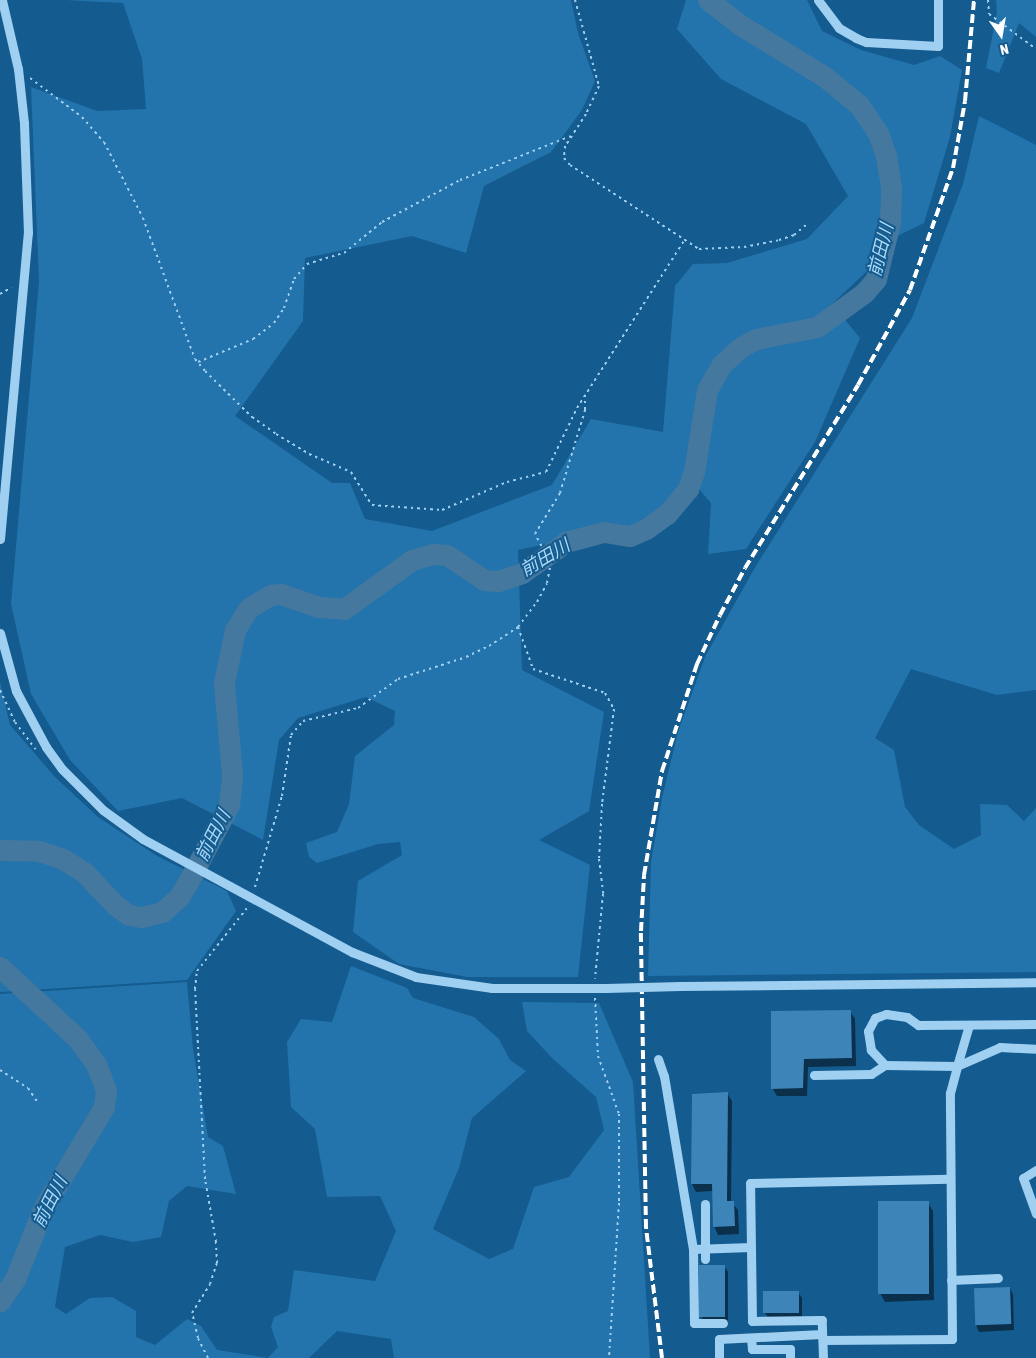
<!DOCTYPE html>
<meta charset="utf-8">
<style>
body{margin:0}
#map{position:relative;width:1036px;height:1358px;overflow:hidden;background:#145b8f;font-family:"Asap Condensed","Noto Sans JP",sans-serif}
div>[style]{position:absolute}
[style*='--x']{left:calc(var(--x)*1px);top:calc(var(--y)*1px);width:calc(var(--w)*1px);rotate:calc(var(--a)*1deg)}
.green>*{inset:0;background:#2374ac}
.shadow>*{inset:0;background:#0007}
.river>*{height:21px;margin:-10.5px;padding:0 10.5px;transform-origin:10.5px;border-radius:10.5px;background:#45789e}
.building>*{inset:0;background:#3d85b8;transform-origin:0 0}
.path>*{height:2px;margin-top:-1px;transform-origin:0;background:repeating-linear-gradient(90deg,#9fcff1 0 2.5px,transparent 0 6.5px)}
.minor>*{height:9px;margin:-4.5px;padding:0 4.5px;transform-origin:4.5px;border-radius:4.5px;background:#9fcff1}
.rail>*{height:4px;margin-top:-2px;transform-origin:0;background:repeating-linear-gradient(90deg,#fff 0 9px,transparent 0 13px)}
.minor-bridge>*{height:9px;margin:-4.5px;padding:0 4.5px;transform-origin:4.5px;border-radius:4.5px;background:#9fcff1}
span{translate:-50% -50%;white-space:nowrap;text-align:center;line-height:1.15;-webkit-text-stroke:4px #145b8f;paint-order:stroke}
.water-label{font-size:18px;color:#abd9f8;font-style:italic}
.north{position:absolute;left:976px;top:10px;width:50px;height:50px;-webkit-text-stroke:4px #145b8f;paint-order:stroke;rotate:167deg;font-size:14px;font-weight:700;line-height:20px;text-align:center;color:#fff}
.north::after{content:'';display:block;margin:auto;width:18px;height:22px;background:#fff;clip-path:polygon(50% 0,100% 100%,50% 72%,0 100%)}
</style>
<div id="map">
<div class="green">
<i style="clip-path:polygon(65px 0,571px 0,578px 33px,595px 81px,582px 110px,551px 152px,484px 186px,466px 253px,412px 236px,305px 258px,303px 321px,235px 416px,332px 483px,350px 483px,365px 519px,432px 531px,552px 485px,591px 419px,663px 432px,675px 286px,693px 264px,727px 263px,807px 239px,848px 196px,806px 124px,721px 79px,677px 29px,686px 0,807px 0,822px 31px,861px 50px,914px 65px,940px 56px,962px 70px,950px 137px,924px 223px,871px 249px,867px 271px,832px 304px,860px 338px,815px 442px,746px 549px,708px 554px,711px 503px,698px 488px,631px 526px,518px 550px,522px 670px,604px 712px,589px 811px,539px 840px,590px 865px,578px 977px,467px 977px,399px 964px,353px 932px,358px 881px,402px 855px,400px 842px,378px 844px,317px 863px,309px 857px,306px 843px,337px 832px,349px 804px,355px 756px,394px 725px,395px 711px,366px 697px,298px 718px,279px 740px,263px 840px,182px 798px,118px 811px,70px 760px,31px 694px,11px 604px,39px 282px,31px 87px,97px 111px,146px 109px,142px 59px,123px 3px)"></i>
<i style="clip-path:polygon(996px 0,1036px 0,1036px 37px,1019px 23px,999px 73px,986px 68px,997px 12px)"></i>
<i style="clip-path:polygon(979px 116px,1036px 145px,1036px 690px,997px 695px,911px 669px,875px 738px,894px 750px,905px 807px,919px 825px,954px 849px,981px 835px,980px 804px,1007px 805px,1024px 821px,1036px 808px,1036px 972px,648px 976px,651px 862px,662px 798px,678px 732px,705px 657px,754px 569px,912px 318px,963px 184px)"></i>
<i style="clip-path:polygon(0 682px,10px 725px,55px 777px,98px 817px,157px 856px,227px 891px,236px 911px,187px 980px,0 992px)"></i>
<i style="clip-path:polygon(351px 966px,407px 988px,413px 998px,474px 1017px,499px 1039px,510px 1060px,526px 1071px,472px 1118px,459px 1168px,433px 1229px,489px 1259px,513px 1249px,534px 1187px,569px 1177px,604px 1130px,596px 1097px,553px 1059px,527px 1031px,522px 1002px,599px 1003px,633px 1082px,650px 1358px,394px 1358px,391px 1339px,337px 1331px,309px 1358px,0 1358px,0 994px,187px 982px,193px 1049px,208px 1137px,223px 1146px,236px 1194px,187px 1186px,169px 1201px,161px 1237px,133px 1242px,100px 1235px,65px 1247px,55px 1307px,66px 1314px,90px 1298px,112px 1297px,136px 1311px,136px 1337px,155px 1345px,187px 1319px,201px 1326px,217px 1350px,268px 1358px,278px 1347px,271px 1327px,274px 1317px,288px 1311px,294px 1270px,375px 1281px,396px 1231px,380px 1196px,327px 1197px,315px 1129px,291px 1107px,287px 1042px,301px 1019px,332px 1022px)"></i>
</div>
<div class="shadow">
<i style="clip-path:polygon(850px 1011px,855px 1019px,856px 1066px,808px 1067px,807px 1096px,777px 1096px,772px 1088px)"></i>
<i style="clip-path:polygon(727px 1093px,732px 1101px,731px 1202px,738px 1210px,739px 1234px,718px 1235px,714px 1226px,713px 1191px,696px 1192px,692px 1184px)"></i>
<i style="clip-path:polygon(928px 1203px,933px 1211px,934px 1300px,885px 1302px,880px 1293px)"></i>
<i style="clip-path:polygon(724px 1266px,728px 1272px,728px 1323px,705px 1323px,701px 1316px)"></i>
<i style="clip-path:polygon(1010px 1288px,1013px 1295px,1014px 1330px,979px 1332px,976px 1325px)"></i>
<i style="clip-path:polygon(798px 1292px,802px 1298px,802px 1318px,769px 1319px,765px 1313px)"></i>
</div>
<div class="river">
<i style="--x:0;--y:850;--w:39;--a:1"></i>
<i style="--x:39;--y:851;--w:25;--a:18"></i>
<i style="--x:63;--y:859;--w:26;--a:32"></i>
<i style="--x:85;--y:873;--w:44;--a:46.8"></i>
<i style="--x:115;--y:905;--w:17;--a:36"></i>
<i style="--x:129;--y:915;--w:13;--a:9"></i>
<i style="--x:142;--y:917;--w:21;--a:-14"></i>
<i style="--x:162;--y:912;--w:23;--a:-41"></i>
<i style="--x:179;--y:897;--w:15;--a:-58"></i>
<i style="--x:187;--y:884;--w:89;--a:-62"></i>
<i style="--x:229;--y:805;--w:30;--a:-84"></i>
<i style="--x:232;--y:775;--w:92;--a:-95"></i>
<i style="--x:224;--y:683;--w:54;--a:-78.3"></i>
<i style="--x:235;--y:630;--w:26;--a:-58"></i>
<i style="--x:249;--y:608;--w:26;--a:-31"></i>
<i style="--x:271;--y:595;--w:10;--a:-6"></i>
<i style="--x:281;--y:594;--w:39;--a:19"></i>
<i style="--x:318;--y:607;--w:26;--a:4"></i>
<i style="--x:344;--y:609;--w:84;--a:-35.8"></i>
<i style="--x:412;--y:560;--w:22;--a:-16"></i>
<i style="--x:433;--y:554;--w:14;--a:4"></i>
<i style="--x:447;--y:555;--w:45;--a:34"></i>
<i style="--x:484;--y:580;--w:14;--a:4"></i>
<i style="--x:498;--y:581;--w:25;--a:-18"></i>
<i style="--x:522;--y:573;--w:54;--a:-35.2"></i>
<i style="--x:566;--y:542;--w:39;--a:-15"></i>
<i style="--x:604;--y:532;--w:26;--a:9"></i>
<i style="--x:630;--y:536;--w:17;--a:-24"></i>
<i style="--x:646;--y:529;--w:26;--a:-36"></i>
<i style="--x:667;--y:514;--w:33;--a:-50"></i>
<i style="--x:688;--y:489;--w:18;--a:-71"></i>
<i style="--x:694;--y:472;--w:83;--a:-81"></i>
<i style="--x:707;--y:390;--w:30;--a:-60"></i>
<i style="--x:722;--y:364;--w:25;--a:-42"></i>
<i style="--x:741;--y:347;--w:17;--a:-28"></i>
<i style="--x:756;--y:339;--w:62;--a:-11.1"></i>
<i style="--x:817;--y:327;--w:58;--a:-35.9"></i>
<i style="--x:864;--y:293;--w:18;--a:-49"></i>
<i style="--x:876;--y:279;--w:59;--a:-76.2"></i>
<i style="--x:890;--y:222;--w:35;--a:-88"></i>
<i style="--x:891;--y:187;--w:31;--a:-99"></i>
<i style="--x:886;--y:156;--w:24;--a:-109"></i>
<i style="--x:878;--y:133;--w:34;--a:-124"></i>
<i style="--x:859;--y:105;--w:44;--a:-140.5"></i>
<i style="--x:825;--y:77;--w:101;--a:-148.4"></i>
<i style="--x:739;--y:24;--w:39;--a:-142"></i>
<i style="--x:0;--y:967;--w:105;--a:42.7"></i>
<i style="--x:77;--y:1038;--w:32;--a:54"></i>
<i style="--x:96;--y:1064;--w:28;--a:69"></i>
<i style="--x:106;--y:1090;--w:17;--a:97"></i>
<i style="--x:104;--y:1107;--w:117;--a:121"></i>
<i style="--x:44;--y:1207;--w:78;--a:111.9"></i>
<i style="--x:15;--y:1279;--w:27;--a:124"></i>
</div>
<div class="building">
<i style="clip-path:polygon(851px 1010px,852px 1058px,804px 1059px,803px 1088px,771px 1089px,771px 1011px)"></i>
<i style="clip-path:polygon(728px 1092px,727px 1201px,734px 1201px,735px 1226px,713px 1227px,712px 1184px,691px 1184px,692px 1094px)"></i>
<i style="left:878px;top:1201px;width:51px;height:93px"></i>
<i style="left:699px;top:1265px;width:26px;height:52px"></i>
<i style="left:1010px;top:1287px;width:37px;height:36px;rotate:88deg"></i>
<i style="left:763px;top:1291px;width:36px;height:22px"></i>
</div>
<div class="path">
<i style="--x:575;--y:0;--w:89;--a:74.4"></i>
<i style="--x:599;--y:86;--w:31;--a:115"></i>
<i style="--x:586;--y:114;--w:38;--a:123"></i>
<i style="--x:565;--y:146;--w:12;--a:95"></i>
<i style="--x:564;--y:158;--w:9;--a:49"></i>
<i style="--x:570;--y:165;--w:154;--a:33.1"></i>
<i style="--x:699;--y:249;--w:45;--a:-2.5"></i>
<i style="--x:744;--y:247;--w:36;--a:-11"></i>
<i style="--x:779;--y:240;--w:16;--a:-18"></i>
<i style="--x:794;--y:235;--w:16;--a:-40"></i>
<i style="--x:988;--y:0;--w:14;--a:86"></i>
<i style="--x:989;--y:14;--w:59;--a:36.7"></i>
<i style="--x:30;--y:78;--w:65;--a:36.9"></i>
<i style="--x:82;--y:117;--w:33;--a:49"></i>
<i style="--x:104;--y:142;--w:85;--a:62.8"></i>
<i style="--x:143;--y:218;--w:150;--a:69.8"></i>
<i style="--x:195;--y:359;--w:16;--a:50"></i>
<i style="--x:205;--y:371;--w:66;--a:44.4"></i>
<i style="--x:252;--y:417;--w:29;--a:35"></i>
<i style="--x:276;--y:434;--w:39;--a:31"></i>
<i style="--x:309;--y:454;--w:46;--a:23.2"></i>
<i style="--x:351;--y:472;--w:39;--a:58"></i>
<i style="--x:372;--y:505;--w:70;--a:4.1"></i>
<i style="--x:442;--y:510;--w:71;--a:-23.3"></i>
<i style="--x:507;--y:482;--w:40;--a:-14.4"></i>
<i style="--x:546;--y:472;--w:71;--a:-64.2"></i>
<i style="--x:577;--y:408;--w:198;--a:-57.4"></i>
<i style="--x:0;--y:294;--w:13;--a:-29"></i>
<i style="--x:198;--y:362;--w:60;--a:-22.7"></i>
<i style="--x:253;--y:339;--w:26;--a:-37"></i>
<i style="--x:274;--y:323;--w:18;--a:-56"></i>
<i style="--x:284;--y:308;--w:31;--a:-71"></i>
<i style="--x:294;--y:279;--w:20;--a:-49"></i>
<i style="--x:307;--y:264;--w:39;--a:-17"></i>
<i style="--x:344;--y:253;--w:49;--a:-39.2"></i>
<i style="--x:382;--y:222;--w:89;--a:-28.3"></i>
<i style="--x:460;--y:180;--w:119;--a:-21.6"></i>
<i style="--x:518;--y:627;--w:45;--a:70.3"></i>
<i style="--x:533;--y:669;--w:76;--a:18.4"></i>
<i style="--x:605;--y:693;--w:18;--a:61"></i>
<i style="--x:614;--y:709;--w:96;--a:97.2"></i>
<i style="--x:602;--y:804;--w:55;--a:93.1"></i>
<i style="--x:599;--y:859;--w:35;--a:83"></i>
<i style="--x:603;--y:894;--w:85;--a:95.4"></i>
<i style="--x:0;--y:690;--w:35;--a:65"></i>
<i style="--x:15;--y:722;--w:34;--a:53"></i>
<i style="--x:255;--y:887;--w:95;--a:-73.5"></i>
<i style="--x:282;--y:796;--w:62;--a:-81.6"></i>
<i style="--x:291;--y:735;--w:18;--a:-49"></i>
<i style="--x:303;--y:721;--w:57;--a:-13.3"></i>
<i style="--x:358;--y:708;--w:49;--a:-35.9"></i>
<i style="--x:398;--y:679;--w:71;--a:-17.9"></i>
<i style="--x:466;--y:657;--w:25;--a:-26"></i>
<i style="--x:489;--y:646;--w:35;--a:-33"></i>
<i style="--x:518;--y:627;--w:31;--a:-53"></i>
<i style="--x:537;--y:602;--w:21;--a:-62"></i>
<i style="--x:547;--y:583;--w:20;--a:-79"></i>
<i style="--x:551;--y:563;--w:33;--a:-119"></i>
<i style="--x:535;--y:534;--w:48;--a:-58.6"></i>
<i style="--x:560;--y:493;--w:87;--a:-73.2"></i>
<i style="--x:585;--y:410;--w:15;--a:-90"></i>
<i style="--x:595;--y:998;--w:58;--a:87"></i>
<i style="--x:598;--y:1056;--w:62;--a:70.1"></i>
<i style="--x:619;--y:1114;--w:89;--a:90"></i>
<i style="--x:619;--y:1203;--w:155;--a:93.7"></i>
<i style="--x:0;--y:1070;--w:33;--a:33"></i>
<i style="--x:28;--y:1088;--w:18;--a:56"></i>
<i style="--x:208;--y:1358;--w:22;--a:-117"></i>
<i style="--x:198;--y:1338;--w:26;--a:-103"></i>
<i style="--x:192;--y:1313;--w:34;--a:-58"></i>
<i style="--x:210;--y:1284;--w:22;--a:-72"></i>
<i style="--x:217;--y:1263;--w:21;--a:-93"></i>
<i style="--x:216;--y:1242;--w:64;--a:-99.9"></i>
<i style="--x:205;--y:1179;--w:190;--a:-93"></i>
<i style="--x:195;--y:989;--w:18;--a:-84"></i>
<i style="--x:197;--y:971;--w:80;--a:-51.6"></i>
</div>
<div class="minor">
<i style="--x:818;--y:0;--w:35;--a:53"></i>
<i style="--x:839;--y:28;--w:20;--a:30"></i>
<i style="--x:856;--y:38;--w:11;--a:22"></i>
<i style="--x:866;--y:42;--w:72;--a:3.2"></i>
<i style="--x:938;--y:46;--w:46;--a:-90"></i>
<i style="--x:0;--y:539;--w:307;--a:-84.8"></i>
<i style="--x:28;--y:233;--w:110;--a:-92.1"></i>
<i style="--x:24;--y:123;--w:54;--a:-96.3"></i>
<i style="--x:18;--y:69;--w:71;--a:-103.1"></i>
<i style="--x:0;--y:633;--w:60;--a:74.6"></i>
<i style="--x:16;--y:691;--w:64;--a:61.8"></i>
<i style="--x:46;--y:747;--w:27;--a:54"></i>
<i style="--x:62;--y:769;--w:58;--a:45"></i>
<i style="--x:103;--y:810;--w:49;--a:35.9"></i>
<i style="--x:143;--y:839;--w:238;--a:28.4"></i>
<i style="--x:352;--y:952;--w:69;--a:21.3"></i>
<i style="--x:416;--y:977;--w:77;--a:8.2"></i>
<i style="--x:492;--y:988;--w:114;--a:0"></i>
<i style="--x:680;--y:986;--w:356;--a:-0.6"></i>
<i style="--x:969;--y:1025;--w:43;--a:106.3"></i>
<i style="--x:957;--y:1066;--w:72;--a:-179.2"></i>
<i style="--x:885;--y:1065;--w:21;--a:-133"></i>
<i style="--x:871;--y:1050;--w:19;--a:-99"></i>
<i style="--x:868;--y:1031;--w:15;--a:-62"></i>
<i style="--x:875;--y:1018;--w:12;--a:-20"></i>
<i style="--x:886;--y:1014;--w:21;--a:8"></i>
<i style="--x:907;--y:1017;--w:14;--a:36"></i>
<i style="--x:918;--y:1025;--w:118;--a:-0.5"></i>
<i style="--x:658;--y:1059;--w:18;--a:71"></i>
<i style="--x:664;--y:1076;--w:175;--a:80.5"></i>
<i style="--x:693;--y:1249;--w:74;--a:89.2"></i>
<i style="--x:694;--y:1323;--w:29;--a:0"></i>
<i style="--x:814;--y:1075;--w:57;--a:-1"></i>
<i style="--x:871;--y:1074;--w:17;--a:-33"></i>
<i style="--x:1036;--y:1170;--w:15;--a:148"></i>
<i style="--x:1023;--y:1178;--w:38;--a:70"></i>
<i style="--x:693;--y:1249;--w:58;--a:-2"></i>
<i style="--x:705;--y:1259;--w:55;--a:-90"></i>
<i style="--x:951;--y:1280;--w:47;--a:-2.4"></i>
<i style="--x:751;--y:1338;--w:11;--a:85"></i>
<i style="--x:752;--y:1349;--w:38;--a:0"></i>
<i style="--x:790;--y:1349;--w:9;--a:90"></i>
<i style="--x:823;--y:1340;--w:129;--a:-0.4"></i>
<i style="--x:952;--y:1339;--w:246;--a:-90.5"></i>
<i style="--x:950;--y:1093;--w:28;--a:-75"></i>
<i style="--x:957;--y:1066;--w:47;--a:-23.8"></i>
<i style="--x:1000;--y:1047;--w:36;--a:3"></i>
<i style="--x:719;--y:1358;--w:19;--a:-90"></i>
<i style="--x:719;--y:1339;--w:103;--a:-2.8"></i>
<i style="--x:823;--y:1358;--w:38;--a:-92"></i>
<i style="--x:822;--y:1320;--w:70;--a:179.2"></i>
<i style="--x:752;--y:1321;--w:138;--a:-90.8"></i>
<i style="--x:750;--y:1183;--w:199;--a:-1.2"></i>
</div>
<div class="rail">
<i style="--x:662;--y:1358;--w:131;--a:-97"></i>
<i style="--x:646;--y:1228;--w:297;--a:-91"></i>
<i style="--x:641;--y:931;--w:56;--a:-86.9"></i>
<i style="--x:644;--y:875;--w:106;--a:-80.2"></i>
<i style="--x:662;--y:771;--w:113;--a:-71.9"></i>
<i style="--x:697;--y:664;--w:54;--a:-64.9"></i>
<i style="--x:720;--y:615;--w:53;--a:-62"></i>
<i style="--x:745;--y:568;--w:215;--a:-58.3"></i>
<i style="--x:858;--y:385;--w:108;--a:-61.3"></i>
<i style="--x:910;--y:290;--w:129;--a:-70.6"></i>
<i style="--x:953;--y:168;--w:68;--a:-79.8"></i>
<i style="--x:965;--y:101;--w:101;--a:-84.9"></i>
</div>
<div class="minor-bridge">
<i style="--x:606;--y:988;--w:74;--a:-1.5"></i>
</div>
<div class="water-label">
<span style="left:881px;top:250px;rotate:-76deg">前田川</span>
<span style="left:545px;top:558px;rotate:-31deg">前田川</span>
<span style="left:213px;top:836px;rotate:-63deg">前田川</span>
<span style="left:50px;top:1202px;rotate:-63deg">前田川</span>
</div>
<div class="north">N</div>
</div>
